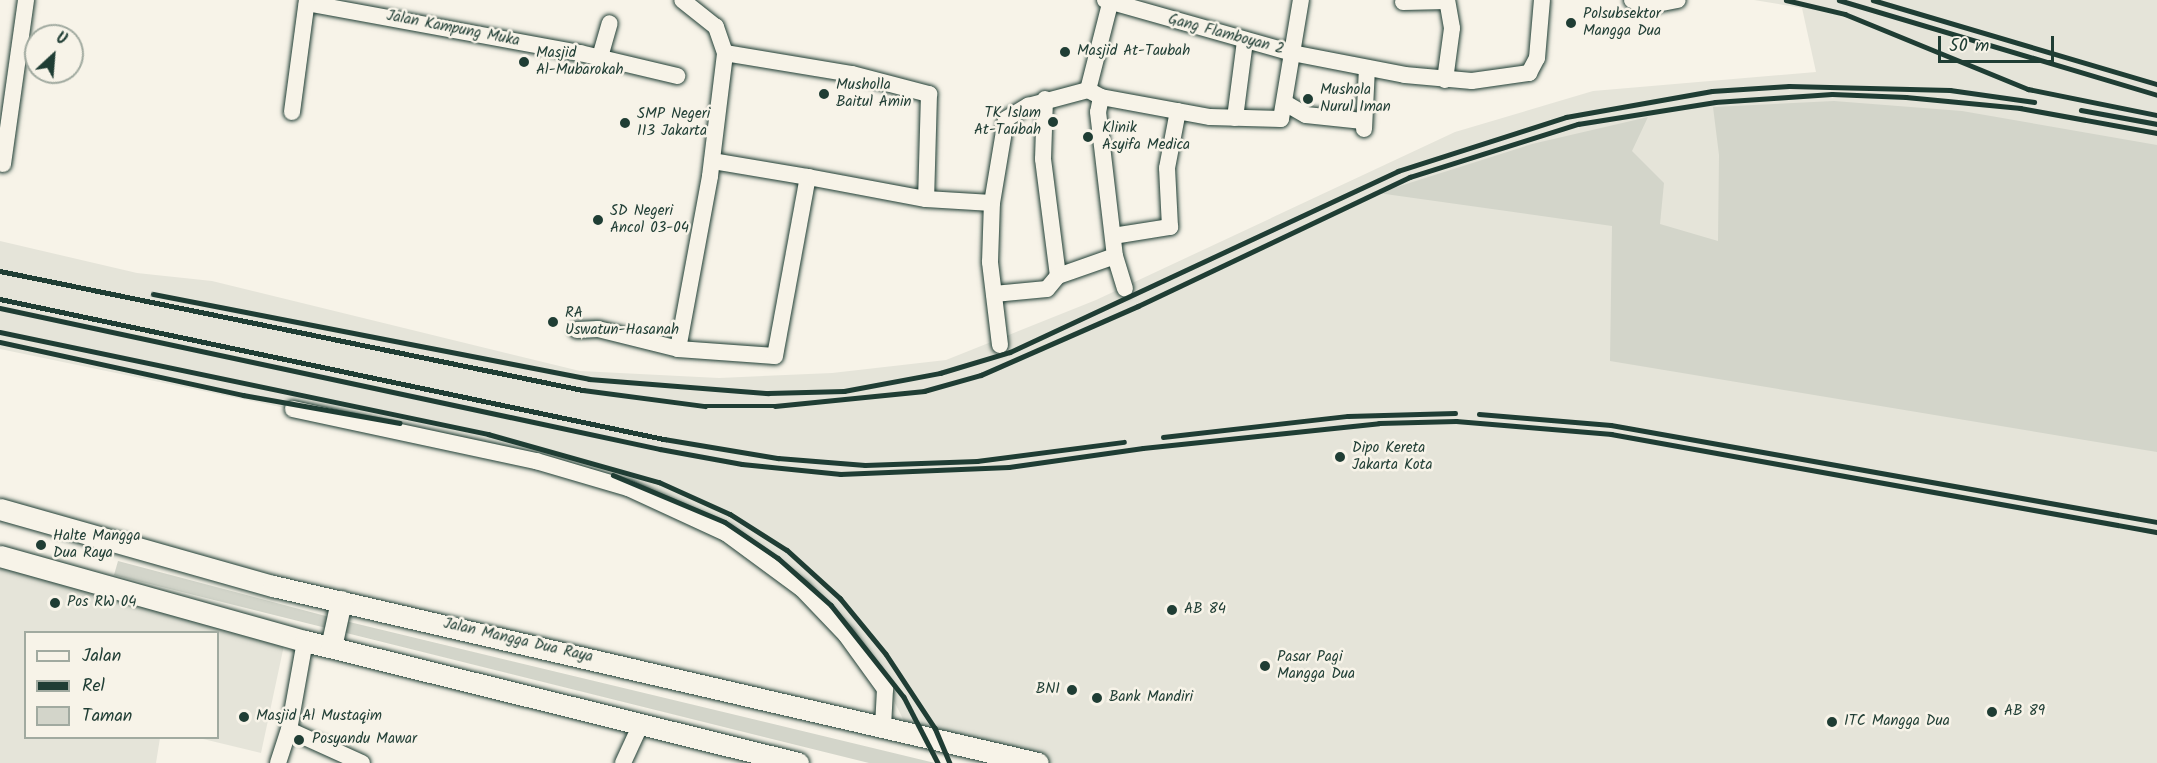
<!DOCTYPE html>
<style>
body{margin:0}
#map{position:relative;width:2157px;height:763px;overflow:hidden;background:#f7f3e8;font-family:Kalam,sans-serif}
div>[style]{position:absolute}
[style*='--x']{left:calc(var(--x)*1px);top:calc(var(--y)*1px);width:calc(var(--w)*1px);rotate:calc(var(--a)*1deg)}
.built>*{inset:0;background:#e5e4d9}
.green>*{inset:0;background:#d3d5ca}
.roads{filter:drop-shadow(0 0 2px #1f3d34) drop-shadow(0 0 2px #1f3d34)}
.minor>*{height:16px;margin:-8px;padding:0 8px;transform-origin:8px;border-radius:8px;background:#f7f3e8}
.major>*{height:21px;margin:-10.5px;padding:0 10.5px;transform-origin:10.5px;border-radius:10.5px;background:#f7f3e8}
.rail>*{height:4.5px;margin:-2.25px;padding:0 2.25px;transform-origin:2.25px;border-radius:2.25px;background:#1f3d34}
.dots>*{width:16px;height:16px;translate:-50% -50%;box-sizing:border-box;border:3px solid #f7f3e8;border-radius:50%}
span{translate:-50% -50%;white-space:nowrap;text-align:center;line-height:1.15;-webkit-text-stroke:5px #f7f3e8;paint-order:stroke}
.poi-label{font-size:15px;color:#1f3d34}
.left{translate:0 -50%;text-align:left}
.right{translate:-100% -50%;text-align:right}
.street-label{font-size:15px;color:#1f3d34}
.legend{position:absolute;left:24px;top:631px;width:195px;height:108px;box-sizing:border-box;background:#f7f3e8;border:2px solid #a1aaa0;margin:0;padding:8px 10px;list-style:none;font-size:18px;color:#1f3d34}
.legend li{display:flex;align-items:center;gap:12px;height:30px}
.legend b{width:30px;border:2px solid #a1aaa0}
.north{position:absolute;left:24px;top:24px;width:60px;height:60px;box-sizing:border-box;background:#f7f3e8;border:2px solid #a1aaa0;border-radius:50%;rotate:26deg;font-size:16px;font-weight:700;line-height:24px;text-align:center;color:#1f3d34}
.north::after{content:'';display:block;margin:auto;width:21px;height:27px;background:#1f3d34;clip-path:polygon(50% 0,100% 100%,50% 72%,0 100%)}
.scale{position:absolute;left:1938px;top:36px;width:116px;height:27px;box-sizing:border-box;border:3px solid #1f3d34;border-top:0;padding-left:8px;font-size:18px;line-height:21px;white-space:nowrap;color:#1f3d34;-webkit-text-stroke:4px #f7f3e8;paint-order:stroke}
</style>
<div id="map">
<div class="built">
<i style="clip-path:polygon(1754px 0,2157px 0,2157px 763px,1042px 763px,906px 725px,888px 689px,784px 570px,632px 486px,401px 432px,0 349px,0 241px,137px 273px,212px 281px,580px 371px,719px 378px,832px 373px,946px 360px,1096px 300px,1455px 132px,1593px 91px,1816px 72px,1802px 8px)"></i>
<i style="clip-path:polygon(0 556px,286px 636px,261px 753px,199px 738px,218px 738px,218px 632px,26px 632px,26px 738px,160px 738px,156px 763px,0 763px)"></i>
</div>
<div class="green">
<i style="clip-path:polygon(1834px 101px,1962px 111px,2157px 145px,2157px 452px,1610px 361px,1612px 226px,1378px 193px,1532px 144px,1648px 117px,1632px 151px,1664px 183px,1660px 224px,1718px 241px,1719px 155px,1713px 107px)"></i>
<i style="clip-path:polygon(118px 561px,337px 619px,935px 763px,869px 763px,768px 738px,114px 575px)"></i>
</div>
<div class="roads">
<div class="minor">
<i style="--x:1105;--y:0;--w:194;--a:15.8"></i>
<i style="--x:1292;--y:53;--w:115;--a:11"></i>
<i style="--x:1405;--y:75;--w:67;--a:5.1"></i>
<i style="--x:1472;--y:81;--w:58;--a:-8"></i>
<i style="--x:1529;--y:73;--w:17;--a:-62"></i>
<i style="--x:1537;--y:58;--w:58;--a:-85.1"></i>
<i style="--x:1632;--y:0;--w:25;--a:9"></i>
<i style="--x:1657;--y:4;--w:21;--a:-11"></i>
<i style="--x:1403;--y:2;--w:44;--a:-1.3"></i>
<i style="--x:307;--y:3;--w:278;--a:10.4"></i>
<i style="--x:580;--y:53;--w:100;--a:13.3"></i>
<i style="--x:725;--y:53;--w:129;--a:9.4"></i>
<i style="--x:852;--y:74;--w:80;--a:14.6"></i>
<i style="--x:929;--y:94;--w:105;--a:91.6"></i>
<i style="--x:600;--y:57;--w:35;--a:-74"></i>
<i style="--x:1445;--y:80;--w:52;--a:-82.3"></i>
<i style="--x:1452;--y:28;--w:28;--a:-100"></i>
<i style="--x:1088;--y:90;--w:89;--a:-75.7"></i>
<i style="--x:1101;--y:97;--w:111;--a:10.4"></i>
<i style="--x:1210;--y:117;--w:71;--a:1.6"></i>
<i style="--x:1281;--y:119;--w:121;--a:-80.5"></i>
<i style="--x:1045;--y:99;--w:60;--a:91.9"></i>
<i style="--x:1043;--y:159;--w:118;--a:82.7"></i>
<i style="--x:1285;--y:103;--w:24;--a:30"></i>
<i style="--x:1306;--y:115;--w:57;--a:6"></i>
<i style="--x:292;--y:112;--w:113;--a:-82.4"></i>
<i style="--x:1235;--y:118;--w:78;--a:-82.6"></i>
<i style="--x:1364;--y:129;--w:61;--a:-87.2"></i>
<i style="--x:3;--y:164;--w:166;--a:-82"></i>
<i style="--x:808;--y:177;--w:120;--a:10.6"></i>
<i style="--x:926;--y:199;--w:66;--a:3.5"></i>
<i style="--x:1113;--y:236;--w:58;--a:-9"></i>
<i style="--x:1170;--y:227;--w:59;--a:-92.9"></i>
<i style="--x:1167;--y:168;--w:58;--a:-79.1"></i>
<i style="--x:994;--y:294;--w:53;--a:-5.4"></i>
<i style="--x:1047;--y:289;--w:17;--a:-50"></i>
<i style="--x:1058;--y:276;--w:60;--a:-19.3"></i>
<i style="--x:577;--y:330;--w:21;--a:-3"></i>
<i style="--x:598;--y:329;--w:82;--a:14"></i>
<i style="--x:678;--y:349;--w:97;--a:4.1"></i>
<i style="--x:775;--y:356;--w:182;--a:-79.6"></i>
<i style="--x:808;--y:177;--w:97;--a:-170.5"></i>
<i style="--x:1000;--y:345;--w:84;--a:-96.9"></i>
<i style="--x:990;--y:262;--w:59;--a:-88.1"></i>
<i style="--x:992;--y:203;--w:85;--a:-80.5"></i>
<i style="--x:1006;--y:119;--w:26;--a:-31"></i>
<i style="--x:1028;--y:106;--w:62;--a:-14.9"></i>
<i style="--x:1088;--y:90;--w:15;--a:28"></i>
<i style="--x:1101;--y:97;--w:15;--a:101"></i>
<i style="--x:1098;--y:112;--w:145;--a:83.3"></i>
<i style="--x:1115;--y:256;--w:34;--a:73"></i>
<i style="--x:678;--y:349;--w:176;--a:-79.5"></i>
<i style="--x:710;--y:176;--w:124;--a:-83"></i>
<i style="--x:725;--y:53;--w:28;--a:-109"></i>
<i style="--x:716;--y:27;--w:43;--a:-141.5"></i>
<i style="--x:293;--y:409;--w:249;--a:12.1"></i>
<i style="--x:536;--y:461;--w:96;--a:16.4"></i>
<i style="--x:628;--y:488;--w:108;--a:24.7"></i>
<i style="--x:726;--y:533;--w:94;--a:36.4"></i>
<i style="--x:802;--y:589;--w:64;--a:46.3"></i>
<i style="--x:846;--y:635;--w:67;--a:54.2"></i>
<i style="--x:885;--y:689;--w:35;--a:93"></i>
<i style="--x:289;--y:730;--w:80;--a:24.3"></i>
<i style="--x:278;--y:763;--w:35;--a:-72"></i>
<i style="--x:289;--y:730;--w:90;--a:-79.8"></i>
<i style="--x:623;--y:763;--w:41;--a:-65.3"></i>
</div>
<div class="major">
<i style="--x:0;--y:509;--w:284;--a:15.8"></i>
<i style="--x:273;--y:586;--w:785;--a:13.03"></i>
<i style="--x:0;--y:556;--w:317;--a:15.6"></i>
<i style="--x:305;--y:641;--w:508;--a:13.9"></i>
<i style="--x:331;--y:647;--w:47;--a:-77.7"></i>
</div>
</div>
<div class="rail">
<i style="--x:1786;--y:0;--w:61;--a:13.3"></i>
<i style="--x:1845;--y:14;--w:198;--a:22.3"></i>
<i style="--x:2028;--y:89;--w:132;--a:11.4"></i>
<i style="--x:1839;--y:0;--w:332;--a:16.6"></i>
<i style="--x:1873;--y:0;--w:296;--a:16.5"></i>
<i style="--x:2081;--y:110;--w:77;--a:10.4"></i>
<i style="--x:0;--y:271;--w:595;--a:11.54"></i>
<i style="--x:583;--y:390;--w:123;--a:7.5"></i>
<i style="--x:705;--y:406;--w:70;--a:0"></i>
<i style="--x:775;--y:406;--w:150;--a:-5.7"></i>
<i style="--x:924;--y:391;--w:59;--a:-15.7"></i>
<i style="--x:981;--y:375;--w:171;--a:-23.7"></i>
<i style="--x:1138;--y:306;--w:301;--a:-25.4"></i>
<i style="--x:1410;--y:177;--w:176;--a:-17.5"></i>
<i style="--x:1578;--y:124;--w:139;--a:-9.1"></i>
<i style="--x:1715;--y:102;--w:117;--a:-3.9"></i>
<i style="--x:1832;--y:94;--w:74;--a:2.3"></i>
<i style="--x:1906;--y:97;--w:115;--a:5.5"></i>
<i style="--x:2020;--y:108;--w:139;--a:10.3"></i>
<i style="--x:153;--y:294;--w:444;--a:11"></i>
<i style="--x:589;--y:379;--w:180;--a:4.5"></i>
<i style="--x:768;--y:393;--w:76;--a:-1.5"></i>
<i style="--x:844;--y:391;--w:98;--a:-10.6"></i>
<i style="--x:940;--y:373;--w:73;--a:-16.7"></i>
<i style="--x:1010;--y:352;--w:428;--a:-25"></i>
<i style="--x:1398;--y:171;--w:176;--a:-17.8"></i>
<i style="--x:1566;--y:117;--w:148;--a:-10.1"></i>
<i style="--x:1712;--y:91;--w:77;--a:-3.7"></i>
<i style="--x:1789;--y:86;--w:161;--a:1.4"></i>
<i style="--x:1950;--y:90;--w:85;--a:8.1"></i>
<i style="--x:0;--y:299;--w:679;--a:11.91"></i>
<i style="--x:664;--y:439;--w:116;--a:9.5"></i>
<i style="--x:778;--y:458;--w:87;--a:4.6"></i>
<i style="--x:865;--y:465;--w:112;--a:-2"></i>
<i style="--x:977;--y:461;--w:148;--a:-7.4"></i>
<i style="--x:0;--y:308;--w:675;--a:12.06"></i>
<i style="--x:660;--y:449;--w:83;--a:10.4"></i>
<i style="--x:742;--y:464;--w:99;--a:5.8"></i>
<i style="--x:840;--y:474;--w:169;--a:-2.4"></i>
<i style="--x:1009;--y:467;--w:135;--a:-8.1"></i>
<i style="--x:1143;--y:448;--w:237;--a:-6"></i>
<i style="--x:1379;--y:423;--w:77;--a:-1.5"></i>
<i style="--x:1456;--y:421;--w:156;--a:4.8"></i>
<i style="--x:1611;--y:434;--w:555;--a:10.18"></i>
<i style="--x:0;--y:332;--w:499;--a:11.8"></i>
<i style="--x:488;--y:434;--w:178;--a:15.7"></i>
<i style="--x:659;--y:482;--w:78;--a:24.3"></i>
<i style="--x:730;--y:514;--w:67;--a:32.3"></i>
<i style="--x:787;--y:550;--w:72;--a:42.2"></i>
<i style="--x:840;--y:598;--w:72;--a:50.6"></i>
<i style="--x:886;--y:654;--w:89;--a:56.5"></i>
<i style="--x:935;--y:728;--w:38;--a:67"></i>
<i style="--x:0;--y:342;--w:249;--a:12.3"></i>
<i style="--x:243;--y:395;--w:159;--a:10.1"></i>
<i style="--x:1479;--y:414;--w:132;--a:4.8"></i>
<i style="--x:1611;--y:425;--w:555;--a:10.07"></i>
<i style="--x:1163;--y:437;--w:186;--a:-6.5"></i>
<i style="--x:1348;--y:416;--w:107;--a:-1.6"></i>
<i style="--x:613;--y:475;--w:121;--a:22.8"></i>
<i style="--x:725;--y:522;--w:64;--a:34.2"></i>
<i style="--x:778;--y:558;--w:71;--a:41.6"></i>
<i style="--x:831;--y:605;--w:117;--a:51.6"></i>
<i style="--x:904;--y:697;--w:74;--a:62.7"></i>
</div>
<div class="dots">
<i style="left:1571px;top:23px;background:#1f3d34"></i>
<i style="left:1065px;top:52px;background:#1f3d34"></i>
<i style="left:524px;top:62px;background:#1f3d34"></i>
<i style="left:824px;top:94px;background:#1f3d34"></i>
<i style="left:1308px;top:99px;background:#1f3d34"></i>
<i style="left:1053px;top:122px;background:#1f3d34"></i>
<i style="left:625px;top:123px;background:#1f3d34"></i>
<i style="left:1088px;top:137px;background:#1f3d34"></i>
<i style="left:598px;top:220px;background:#1f3d34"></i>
<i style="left:553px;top:322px;background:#1f3d34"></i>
<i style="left:1340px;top:457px;background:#1f3d34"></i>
<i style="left:41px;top:545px;background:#1f3d34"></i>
<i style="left:55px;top:603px;background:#1f3d34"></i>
<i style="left:1172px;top:610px;background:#1f3d34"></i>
<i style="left:1265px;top:666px;background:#1f3d34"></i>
<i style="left:1072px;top:690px;background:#1f3d34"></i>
<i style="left:1097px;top:698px;background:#1f3d34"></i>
<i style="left:1992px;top:712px;background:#1f3d34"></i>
<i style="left:244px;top:717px;background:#1f3d34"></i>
<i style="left:1832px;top:722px;background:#1f3d34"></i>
<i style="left:299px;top:740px;background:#1f3d34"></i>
</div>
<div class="poi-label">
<span class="left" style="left:1583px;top:23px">Polsubsektor<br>Mangga Dua</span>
<span class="left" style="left:1077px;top:52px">Masjid At-Taubah</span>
<span class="left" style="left:536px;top:62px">Masjid<br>Al-Mubarokah</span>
<span class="left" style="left:836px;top:94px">Musholla<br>Baitul Amin</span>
<span class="left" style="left:1320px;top:99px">Mushola<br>Nurul Iman</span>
<span class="right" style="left:1041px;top:122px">TK Islam<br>At-Taubah</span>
<span class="left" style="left:637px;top:123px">SMP Negeri<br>113 Jakarta</span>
<span class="left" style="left:1102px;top:137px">Klinik<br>Asyifa Medica</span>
<span class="left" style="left:610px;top:220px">SD Negeri<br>Ancol 03-04</span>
<span class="left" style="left:565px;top:322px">RA<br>Uswatun-Hasanah</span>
<span class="left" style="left:1352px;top:457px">Dipo Kereta<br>Jakarta Kota</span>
<span class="left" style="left:53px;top:545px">Halte Mangga<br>Dua Raya</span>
<span class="left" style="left:67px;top:603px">Pos RW 04</span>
<span class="left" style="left:1184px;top:610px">AB 84</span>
<span class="left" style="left:1277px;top:666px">Pasar Pagi<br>Mangga Dua</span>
<span class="right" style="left:1060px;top:690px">BNI</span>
<span class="left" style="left:1109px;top:698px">Bank Mandiri</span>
<span class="left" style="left:2004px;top:712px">AB 89</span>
<span class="left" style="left:256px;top:717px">Masjid Al Mustaqim</span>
<span class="left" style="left:1844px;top:722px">ITC Mangga Dua</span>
<span class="left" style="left:312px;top:740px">Posyandu Mawar</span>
</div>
<div class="street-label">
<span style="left:453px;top:29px;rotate:11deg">Jalan Kampung Muka</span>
<span style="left:1226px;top:35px;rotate:15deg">Gang Flamboyan 2</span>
<span style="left:518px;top:641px;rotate:13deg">Jalan Mangga Dua Raya</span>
</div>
<ul class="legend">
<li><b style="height:8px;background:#f7f3e8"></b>Jalan</li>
<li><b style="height:8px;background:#1f3d34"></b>Rel</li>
<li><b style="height:16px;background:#d3d5ca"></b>Taman</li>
</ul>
<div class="north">U</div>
<div class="scale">50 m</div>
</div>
